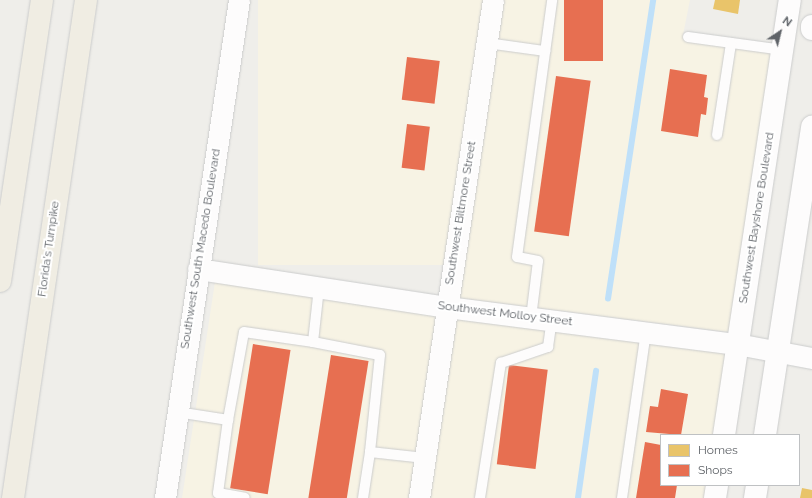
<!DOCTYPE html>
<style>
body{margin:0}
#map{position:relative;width:812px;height:498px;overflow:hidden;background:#efeeea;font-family:Raleway,sans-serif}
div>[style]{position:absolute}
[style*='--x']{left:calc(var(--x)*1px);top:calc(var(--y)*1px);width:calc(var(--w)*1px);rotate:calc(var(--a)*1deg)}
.commercial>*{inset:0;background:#f7f3e4;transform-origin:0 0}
.homes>*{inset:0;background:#e9c46a}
.shops>*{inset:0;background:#e76f51;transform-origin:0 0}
.stream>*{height:5.5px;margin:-2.75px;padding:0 2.75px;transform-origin:2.75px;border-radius:2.75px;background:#bfe0f9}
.roads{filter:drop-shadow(0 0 1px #cbcccc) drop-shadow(0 0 1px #cbcccc)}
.service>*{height:10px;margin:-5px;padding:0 5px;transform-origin:5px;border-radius:5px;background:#fdfcfc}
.minor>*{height:21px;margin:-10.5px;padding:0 10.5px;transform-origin:10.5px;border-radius:10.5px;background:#fdfcfc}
.secondary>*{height:22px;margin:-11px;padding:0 11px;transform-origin:11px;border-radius:11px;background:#fdfcfc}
.motorway>*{height:22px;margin:-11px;padding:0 11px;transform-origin:11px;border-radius:11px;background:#f0ede3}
span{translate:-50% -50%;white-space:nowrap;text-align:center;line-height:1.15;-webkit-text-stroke:4px #fff;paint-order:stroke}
.street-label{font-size:12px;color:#5f6368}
.legend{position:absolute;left:660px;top:434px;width:140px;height:52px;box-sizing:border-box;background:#fff;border:1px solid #bfc1c3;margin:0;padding:5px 7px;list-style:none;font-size:12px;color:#5f6368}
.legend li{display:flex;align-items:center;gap:8px;height:20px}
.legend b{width:20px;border:1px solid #bfc1c3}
.north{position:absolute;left:760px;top:12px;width:40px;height:40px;-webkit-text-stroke:3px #fff;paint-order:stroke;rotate:35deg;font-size:11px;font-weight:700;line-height:16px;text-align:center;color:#5f6368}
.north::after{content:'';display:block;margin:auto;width:14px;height:18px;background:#5f6368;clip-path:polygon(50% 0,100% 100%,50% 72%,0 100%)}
</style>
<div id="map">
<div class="commercial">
<i style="left:258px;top:0;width:226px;height:265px"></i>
<i style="clip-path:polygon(503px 0,690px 0,683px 35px,773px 47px,729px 332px,458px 298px)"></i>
<i style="clip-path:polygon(215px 282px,436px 316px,409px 498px,182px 498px)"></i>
<i style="clip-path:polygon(455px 318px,726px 353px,714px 435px,661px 435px,661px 485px,707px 485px,705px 498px,429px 498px)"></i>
</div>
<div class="homes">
<i style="clip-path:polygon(715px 0,740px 0,738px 14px,713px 9px)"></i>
<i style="clip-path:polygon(802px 488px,812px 490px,812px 498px,800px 498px)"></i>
</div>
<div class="shops">
<i style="left:564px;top:0;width:39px;height:61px"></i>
<i style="left:407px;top:57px;width:33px;height:43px;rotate:7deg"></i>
<i style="clip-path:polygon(670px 69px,707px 75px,704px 97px,708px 98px,706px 115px,701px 114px,698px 137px,661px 131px)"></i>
<i style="left:556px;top:76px;width:35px;height:157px;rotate:8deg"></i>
<i style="left:407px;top:124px;width:23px;height:44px;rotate:7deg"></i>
<i style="left:253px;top:344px;width:38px;height:146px;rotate:9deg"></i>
<i style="left:331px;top:355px;width:38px;height:145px;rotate:9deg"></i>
<i style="left:509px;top:365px;width:39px;height:100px;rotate:7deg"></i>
<i style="clip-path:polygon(661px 389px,688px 394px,681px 435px,646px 432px,650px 406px,658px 407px)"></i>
<i style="clip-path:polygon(645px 442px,661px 445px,661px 485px,677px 485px,675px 498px,636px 498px)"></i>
</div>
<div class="stream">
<i style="--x:608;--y:299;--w:302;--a:-81.4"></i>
<i style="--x:578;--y:498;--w:128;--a:-81.9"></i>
</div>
<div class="roads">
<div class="service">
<i style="--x:688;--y:37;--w:96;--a:7.8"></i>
<i style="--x:487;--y:43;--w:59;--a:7.9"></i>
<i style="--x:717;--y:135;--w:93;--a:-81.3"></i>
<i style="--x:531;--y:318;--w:57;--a:-83"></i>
<i style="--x:538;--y:261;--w:21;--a:-169"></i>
<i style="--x:517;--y:257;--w:259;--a:-82.2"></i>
<i style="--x:313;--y:342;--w:68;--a:11"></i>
<i style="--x:380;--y:355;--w:98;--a:95.9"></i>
<i style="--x:370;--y:452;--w:55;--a:6.2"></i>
<i style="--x:177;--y:412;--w:52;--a:8.9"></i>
<i style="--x:228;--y:420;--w:89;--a:-79.7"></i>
<i style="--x:244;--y:332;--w:70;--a:8.2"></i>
<i style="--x:313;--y:342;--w:54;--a:-83.7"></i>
<i style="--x:228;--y:420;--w:74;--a:97.8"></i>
<i style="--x:218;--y:493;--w:27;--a:10"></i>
<i style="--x:363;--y:498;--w:47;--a:-81.3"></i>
<i style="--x:480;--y:498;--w:137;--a:-81.2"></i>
<i style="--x:501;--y:363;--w:50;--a:-18.8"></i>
<i style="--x:548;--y:347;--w:27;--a:-82"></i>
<i style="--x:622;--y:498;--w:168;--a:-81.8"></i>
</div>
<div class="minor">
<i style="--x:198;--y:269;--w:252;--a:8.7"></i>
<i style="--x:447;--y:307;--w:292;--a:7.3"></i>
<i style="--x:737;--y:344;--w:76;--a:10.6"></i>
<i style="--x:165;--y:498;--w:503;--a:-81.55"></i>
<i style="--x:419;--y:498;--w:503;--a:-81.55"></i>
</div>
<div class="secondary">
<i style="--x:812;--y:26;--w:3;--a:90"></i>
<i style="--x:724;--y:435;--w:440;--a:-81.4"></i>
<i style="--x:765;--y:435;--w:312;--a:-81.3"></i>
<i style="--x:715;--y:498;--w:13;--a:-81"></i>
<i style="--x:755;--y:498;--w:13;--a:-81"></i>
</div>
<div class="motorway">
<i style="--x:0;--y:281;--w:284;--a:-81.5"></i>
<i style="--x:13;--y:498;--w:503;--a:-81.66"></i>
</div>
</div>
<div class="street-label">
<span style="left:461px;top:213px;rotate:-81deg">Southwest Biltmore Street</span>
<span style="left:757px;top:218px;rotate:-81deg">Southwest Bayshore Boulevard</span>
<span style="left:49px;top:249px;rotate:-82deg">Florida's Turnpike</span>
<span style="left:201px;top:249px;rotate:-81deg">Southwest South Macedo Boulevard</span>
<span style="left:505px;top:314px;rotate:7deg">Southwest Molloy Street</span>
</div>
<ul class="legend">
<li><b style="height:11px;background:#e9c46a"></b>Homes</li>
<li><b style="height:11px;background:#e76f51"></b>Shops</li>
</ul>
<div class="north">N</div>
</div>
